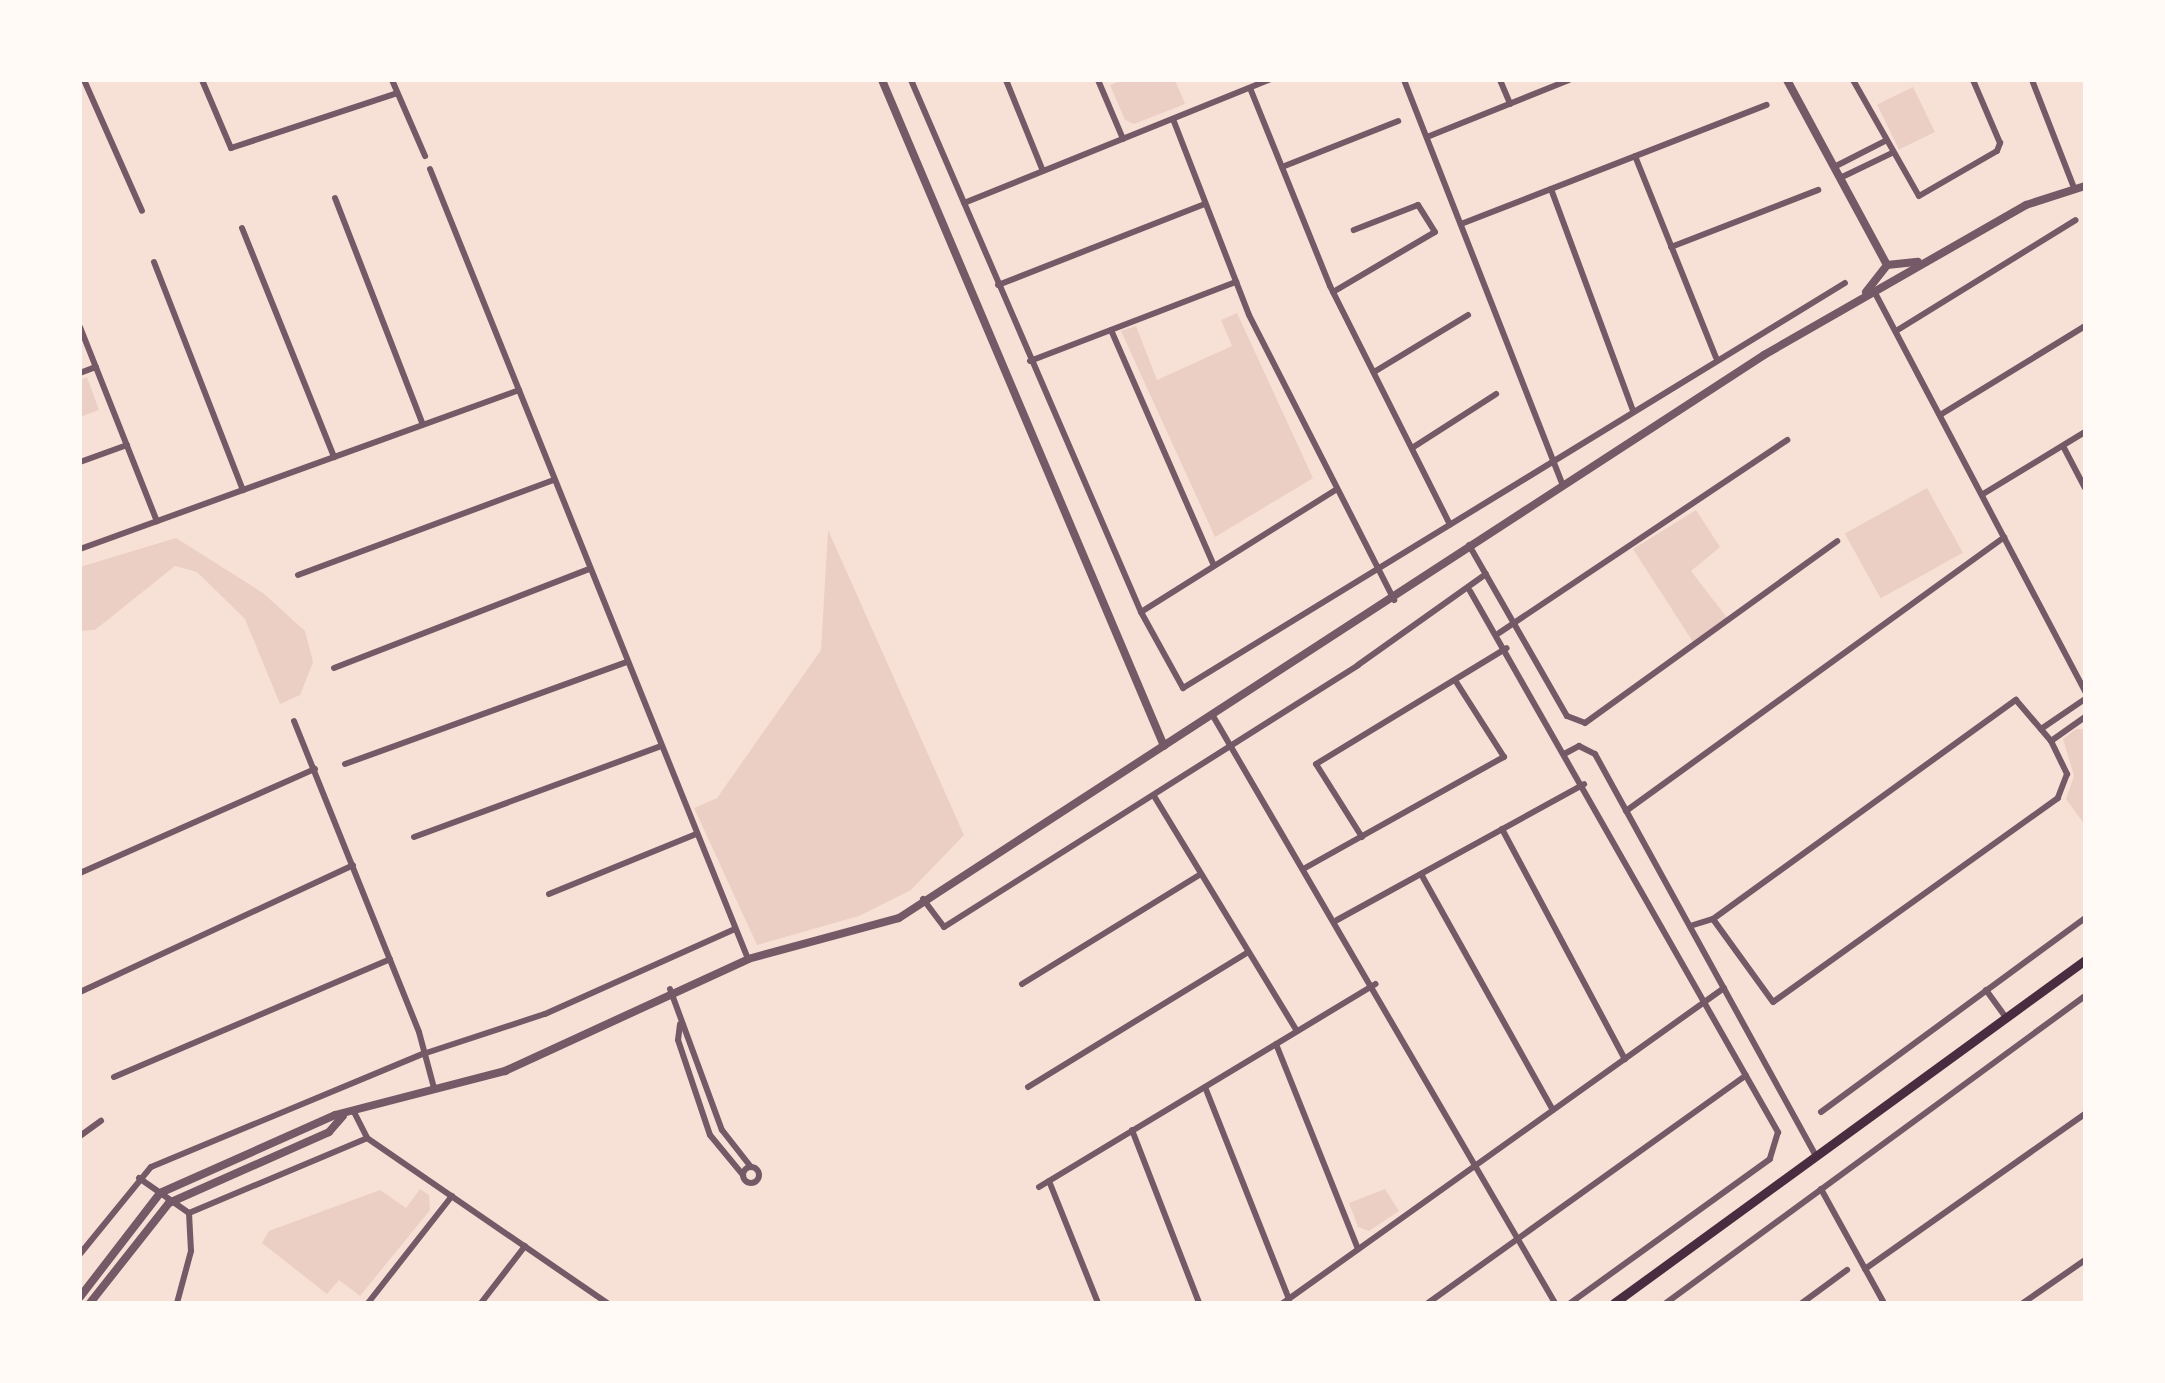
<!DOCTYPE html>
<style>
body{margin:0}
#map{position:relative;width:2165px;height:1383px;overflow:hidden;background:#f7e1d7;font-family:"PT Sans Narrow",sans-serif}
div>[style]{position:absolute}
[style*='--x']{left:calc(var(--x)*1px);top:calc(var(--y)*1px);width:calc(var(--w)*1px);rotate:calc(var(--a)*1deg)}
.green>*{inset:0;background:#ebcfc5;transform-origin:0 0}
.minor>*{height:6px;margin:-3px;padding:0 3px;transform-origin:3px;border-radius:3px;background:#755966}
.minor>.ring{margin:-3px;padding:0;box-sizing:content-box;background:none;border:6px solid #755966;border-radius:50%}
.tertiary>*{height:8px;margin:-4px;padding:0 4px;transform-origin:4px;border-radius:4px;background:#755966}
.secondary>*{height:9px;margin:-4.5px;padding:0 4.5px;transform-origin:4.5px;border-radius:4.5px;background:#4a2c40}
span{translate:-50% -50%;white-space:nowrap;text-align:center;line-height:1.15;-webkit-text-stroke:6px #fffaf5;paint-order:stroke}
.frame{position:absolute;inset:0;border:82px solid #fffaf5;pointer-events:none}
</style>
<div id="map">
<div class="green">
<i style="clip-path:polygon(1123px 80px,1175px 80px,1185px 104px,1134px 124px,1125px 120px,1110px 85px)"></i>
<i style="left:1913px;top:87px;width:50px;height:40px;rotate:64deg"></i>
<i style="clip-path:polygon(1237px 313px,1313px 478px,1215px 537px,1121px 331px,1136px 326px,1157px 380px,1232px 346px,1221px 320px)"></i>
<i style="clip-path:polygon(87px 377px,99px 410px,80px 417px,80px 380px)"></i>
<i style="left:1927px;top:488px;width:74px;height:94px;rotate:61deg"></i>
<i style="clip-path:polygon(1696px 510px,1720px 547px,1691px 571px,1728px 619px,1693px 642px,1633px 549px)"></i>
<i style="clip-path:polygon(828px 530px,964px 835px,911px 890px,859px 916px,757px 945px,694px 808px,717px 798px,821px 650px)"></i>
<i style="clip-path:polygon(176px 538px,263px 593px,305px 631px,313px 662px,300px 695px,280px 704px,245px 619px,197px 572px,175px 566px,95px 630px,80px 631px,80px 567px)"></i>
<i style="clip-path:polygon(2076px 729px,2085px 729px,2085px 825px,2066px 799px,2074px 776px,2063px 739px)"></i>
<i style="clip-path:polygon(420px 1189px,429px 1195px,430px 1210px,360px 1296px,339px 1280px,327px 1294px,262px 1243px,269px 1231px,380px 1190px,406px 1208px)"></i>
<i style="clip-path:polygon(1385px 1189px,1399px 1211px,1369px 1231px,1358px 1227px,1349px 1203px)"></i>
</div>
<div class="minor">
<i style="--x:84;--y:80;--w:143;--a:66.1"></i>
<i style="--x:202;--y:80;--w:74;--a:66.9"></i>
<i style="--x:231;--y:148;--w:175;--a:-18.3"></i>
<i style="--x:392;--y:80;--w:83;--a:66.5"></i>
<i style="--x:911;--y:80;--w:580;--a:66.62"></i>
<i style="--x:1141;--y:612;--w:87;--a:61.1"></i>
<i style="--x:1183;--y:688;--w:776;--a:-31.46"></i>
<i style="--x:1006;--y:80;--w:98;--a:67.9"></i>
<i style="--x:1098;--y:80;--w:64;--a:67"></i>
<i style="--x:1404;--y:80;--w:434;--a:68.6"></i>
<i style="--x:1500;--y:80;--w:26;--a:67"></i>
<i style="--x:1853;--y:80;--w:133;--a:60.4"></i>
<i style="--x:1919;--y:196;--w:90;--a:-30"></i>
<i style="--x:1997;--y:151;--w:9;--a:-69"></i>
<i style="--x:2000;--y:143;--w:69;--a:-113.2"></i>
<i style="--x:2032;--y:80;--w:116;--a:68.7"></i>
<i style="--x:1250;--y:88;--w:214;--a:68"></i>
<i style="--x:1330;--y:286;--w:267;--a:63.3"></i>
<i style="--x:1173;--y:119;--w:210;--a:68.8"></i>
<i style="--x:1249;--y:315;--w:320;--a:63"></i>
<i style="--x:1427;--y:137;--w:153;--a:-21.9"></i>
<i style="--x:1635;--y:156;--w:217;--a:68.1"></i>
<i style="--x:1282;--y:167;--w:125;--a:-21.6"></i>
<i style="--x:1834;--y:167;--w:57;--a:-27"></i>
<i style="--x:430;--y:169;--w:852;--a:68.07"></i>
<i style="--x:1840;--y:178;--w:58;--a:-25.7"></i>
<i style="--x:1551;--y:189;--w:237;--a:69.7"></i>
<i style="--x:335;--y:198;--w:243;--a:68.8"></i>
<i style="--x:964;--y:203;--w:329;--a:-22"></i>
<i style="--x:1461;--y:224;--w:328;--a:-21.3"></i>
<i style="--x:242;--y:228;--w:247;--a:68.1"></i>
<i style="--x:1671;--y:247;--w:158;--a:-21.2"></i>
<i style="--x:154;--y:262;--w:245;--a:68.7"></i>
<i style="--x:998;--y:285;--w:222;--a:-21.4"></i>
<i style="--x:1874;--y:291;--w:453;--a:62.2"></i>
<i style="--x:1333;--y:292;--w:118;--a:-30.5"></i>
<i style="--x:1435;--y:232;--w:32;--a:-122"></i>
<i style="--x:1418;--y:205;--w:69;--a:158.7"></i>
<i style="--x:80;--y:327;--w:209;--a:68.4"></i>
<i style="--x:1111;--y:330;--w:257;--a:66.4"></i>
<i style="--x:1896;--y:331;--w:211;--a:-31.7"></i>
<i style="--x:1030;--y:361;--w:221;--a:-21"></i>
<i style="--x:1374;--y:372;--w:110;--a:-31.2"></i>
<i style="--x:80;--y:373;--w:17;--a:-21"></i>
<i style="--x:1940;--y:415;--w:170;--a:-31.5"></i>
<i style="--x:2063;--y:446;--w:47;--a:62.4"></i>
<i style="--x:1412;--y:448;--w:100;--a:-32.7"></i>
<i style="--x:80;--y:462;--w:50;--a:-19.9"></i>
<i style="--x:1983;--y:494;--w:119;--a:-31.3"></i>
<i style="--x:1469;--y:545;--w:197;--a:60.2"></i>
<i style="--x:1567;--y:716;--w:19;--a:21"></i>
<i style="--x:1585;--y:723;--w:311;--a:-35.8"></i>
<i style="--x:80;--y:549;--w:467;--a:-19.9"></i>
<i style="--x:298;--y:575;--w:272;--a:-20.4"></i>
<i style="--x:1470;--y:591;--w:623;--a:60.35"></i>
<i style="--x:1778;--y:1132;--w:28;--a:107"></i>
<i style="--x:1770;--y:1159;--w:246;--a:144.2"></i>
<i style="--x:1141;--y:612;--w:231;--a:-32.1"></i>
<i style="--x:1499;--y:633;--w:347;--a:-33.8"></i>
<i style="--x:334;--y:668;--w:274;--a:-21.2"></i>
<i style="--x:1213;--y:716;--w:679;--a:59.77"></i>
<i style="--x:294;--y:721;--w:335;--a:68.1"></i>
<i style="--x:419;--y:1032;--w:58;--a:75"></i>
<i style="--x:2041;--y:729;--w:53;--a:-34.3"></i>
<i style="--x:2051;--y:741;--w:42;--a:-35.2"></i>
<i style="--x:1566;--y:753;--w:15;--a:-28"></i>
<i style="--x:1579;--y:746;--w:18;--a:27"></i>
<i style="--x:1595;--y:754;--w:459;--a:61.2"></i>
<i style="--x:345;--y:764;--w:300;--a:-19.9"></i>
<i style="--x:1154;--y:796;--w:275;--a:58.7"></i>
<i style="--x:1626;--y:811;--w:467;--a:-35.9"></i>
<i style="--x:1502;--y:829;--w:261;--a:61.9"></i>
<i style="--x:414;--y:837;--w:263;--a:-20.2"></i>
<i style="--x:1362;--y:837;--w:86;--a:-122.2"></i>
<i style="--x:1316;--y:764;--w:223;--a:-31.3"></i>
<i style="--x:1305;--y:868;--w:228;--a:-29.2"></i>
<i style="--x:1504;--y:757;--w:91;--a:-122.5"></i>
<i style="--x:80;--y:873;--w:257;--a:-23.9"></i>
<i style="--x:1421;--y:874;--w:270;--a:60.8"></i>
<i style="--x:549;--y:894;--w:159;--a:-22.2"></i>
<i style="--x:923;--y:899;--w:35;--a:53"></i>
<i style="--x:944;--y:927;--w:490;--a:-32.3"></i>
<i style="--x:1358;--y:665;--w:157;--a:-35.4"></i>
<i style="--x:1337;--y:920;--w:282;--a:-28.8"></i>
<i style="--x:1690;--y:926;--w:24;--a:-17"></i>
<i style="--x:1713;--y:919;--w:374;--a:-35.9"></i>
<i style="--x:2016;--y:700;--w:54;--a:49.5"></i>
<i style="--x:2051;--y:741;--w:37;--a:64"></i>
<i style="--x:2067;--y:774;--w:26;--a:111"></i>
<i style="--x:2058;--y:798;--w:350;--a:144.4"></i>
<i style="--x:1773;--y:1002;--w:102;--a:-125.9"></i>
<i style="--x:1022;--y:984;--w:210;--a:-31.6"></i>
<i style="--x:670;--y:989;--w:150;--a:69.8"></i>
<i style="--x:722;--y:1130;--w:47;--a:51.9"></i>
<i style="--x:1986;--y:990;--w:34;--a:54"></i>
<i style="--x:80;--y:992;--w:301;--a:-24.9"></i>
<i style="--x:680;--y:1024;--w:16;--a:97"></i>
<i style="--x:678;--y:1040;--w:100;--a:71.4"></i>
<i style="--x:710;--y:1135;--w:52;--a:50.5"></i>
<i style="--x:1276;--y:1044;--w:221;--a:68.2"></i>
<i style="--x:114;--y:1077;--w:300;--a:-23.1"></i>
<i style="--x:1028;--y:1087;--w:258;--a:-31.5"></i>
<i style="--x:1205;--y:1087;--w:228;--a:68.4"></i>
<i style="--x:354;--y:1112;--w:29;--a:63"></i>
<i style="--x:367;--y:1138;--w:291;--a:34.5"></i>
<i style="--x:1821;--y:1112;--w:328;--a:-36.3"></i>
<i style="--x:1132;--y:1130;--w:186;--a:68.8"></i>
<i style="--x:80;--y:1136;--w:26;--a:-36"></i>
<i class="ring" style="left:743px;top:1167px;width:10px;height:10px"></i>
<i style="--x:139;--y:1178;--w:61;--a:35"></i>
<i style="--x:1049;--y:1181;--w:131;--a:68.1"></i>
<i style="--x:1039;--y:1187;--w:393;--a:-31.1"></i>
<i style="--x:1821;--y:1189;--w:130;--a:61.1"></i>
<i style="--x:80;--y:1254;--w:112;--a:-50.8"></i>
<i style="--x:151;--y:1167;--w:295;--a:-22.6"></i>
<i style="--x:423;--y:1054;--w:128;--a:-18.2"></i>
<i style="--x:545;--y:1014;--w:208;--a:-24.1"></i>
<i style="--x:1865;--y:1269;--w:269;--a:-35.2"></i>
<i style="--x:177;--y:1303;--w:54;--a:-74.9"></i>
<i style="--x:191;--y:1251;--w:38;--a:-93"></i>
<i style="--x:189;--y:1213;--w:193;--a:-22.8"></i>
<i style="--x:368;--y:1303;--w:136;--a:-51.9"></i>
<i style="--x:481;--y:1303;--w:72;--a:-52.3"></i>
<i style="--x:1283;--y:1303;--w:542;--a:-35.54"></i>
<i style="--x:1428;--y:1303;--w:391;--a:-35.6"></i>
<i style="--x:1666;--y:1303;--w:519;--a:-36.23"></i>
<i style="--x:1802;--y:1303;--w:56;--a:-36.3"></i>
<i style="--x:2023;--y:1303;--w:75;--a:-34.7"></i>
</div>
<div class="tertiary">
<i style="--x:882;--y:80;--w:723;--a:67.05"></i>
<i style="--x:1787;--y:80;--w:210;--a:61.6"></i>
<i style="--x:1887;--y:265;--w:31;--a:-6"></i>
<i style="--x:1866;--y:292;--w:34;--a:-52"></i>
<i style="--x:80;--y:1297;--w:131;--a:-52.4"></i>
<i style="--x:160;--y:1193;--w:192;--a:-24"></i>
<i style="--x:335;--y:1115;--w:176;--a:-14.5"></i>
<i style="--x:505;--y:1071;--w:268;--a:-24.7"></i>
<i style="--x:748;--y:959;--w:156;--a:-15.2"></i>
<i style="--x:899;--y:918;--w:1032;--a:-33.06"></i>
<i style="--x:1764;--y:355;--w:302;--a:-29.8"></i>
<i style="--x:2026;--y:205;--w:62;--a:-17.9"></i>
<i style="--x:90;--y:1303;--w:127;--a:-51.7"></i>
<i style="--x:169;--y:1203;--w:175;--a:-23.9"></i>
<i style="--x:329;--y:1132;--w:21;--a:-49"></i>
</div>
<div class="secondary">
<i style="--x:1614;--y:1303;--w:583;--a:-36.06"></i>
</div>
<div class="frame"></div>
</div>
